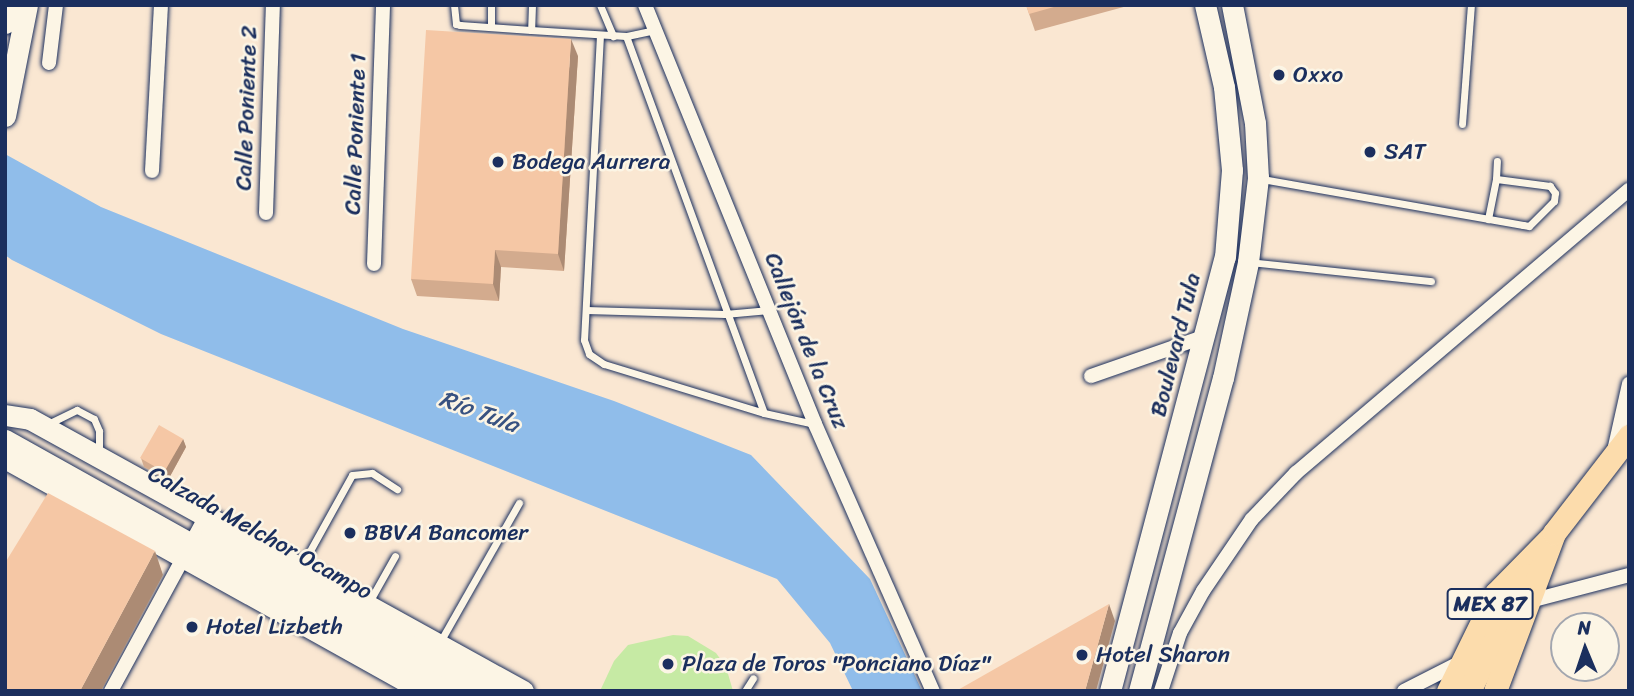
<!DOCTYPE html>
<meta charset="utf-8">
<style>
body{margin:0}
#map{position:relative;width:1634px;height:696px;overflow:hidden;background:#fae7d2;font-family:Sriracha,sans-serif}
div>[style]{position:absolute}
[style*='--x']{left:calc(var(--x)*1px);top:calc(var(--y)*1px);width:calc(var(--w)*1px);rotate:calc(var(--a)*1deg)}
.green>*{inset:0;background:#c6eaa4}
.water>*{inset:0;background:#90bdea}
.roads{filter:drop-shadow(0 0 2px #1b2f5e) drop-shadow(0 0 2px #1b2f5e)}
.lane>*{height:7px;margin:-3.5px;padding:0 3.5px;transform-origin:3.5px;border-radius:3.5px;background:#fcf5e5}
.street>*{height:14px;margin:-7px;padding:0 7px;transform-origin:7px;border-radius:7px;background:#fcf5e5}
.secondary>*{height:21px;margin:-10.5px;padding:0 10.5px;transform-origin:10.5px;border-radius:10.5px;background:#fcf5e5}
.primary>*{height:23px;margin:-11.5px;padding:0 11.5px;transform-origin:11.5px;border-radius:11.5px;background:#fcdcac}
.wall>*{inset:0;background:#d3ab8e}
.shaded-wall>*{inset:0;background:#ac8b74}
.building>*{inset:0;background:#f5c7a5;transform-origin:0 0}
.dots>*{width:19px;height:19px;translate:-50% -50%;box-sizing:border-box;border:4px solid #fcf5e5;border-radius:50%}
span{translate:-50% -50%;white-space:nowrap;text-align:center;line-height:1.15;-webkit-text-stroke:5px #fcf5e5;paint-order:stroke}
.shield-label span{padding:2px 5px;background:#fcf5e5;border:2px solid;border-radius:5px;-webkit-text-stroke-width:0}
.shield-label{font-size:21px;color:#1b2f5e;font-weight:700}
.poi-label{font-size:23px;color:#1b2f5e}
.left{translate:0 -50%;text-align:left}
.street-label{font-size:23px;color:#1b2f5e}
.water-label{font-size:24px;color:#385281;font-style:italic}
.frame{position:absolute;inset:0;border:7px solid #1b2f5e;pointer-events:none}
.north{position:absolute;left:1550px;top:612px;width:70px;height:70px;box-sizing:border-box;background:#fcf5e5;border:2px solid #a2a6af;border-radius:50%;rotate:358deg;font-size:19px;font-weight:700;line-height:28px;text-align:center;color:#1b2f5e}
.north::after{content:'';display:block;margin:auto;width:24px;height:32px;background:#1b2f5e;clip-path:polygon(50% 0,100% 100%,50% 72%,0 100%)}
</style>
<div id="map">
<div class="green">
<i style="clip-path:polygon(673px 635px,688px 636px,716px 653px,726px 667px,733px 691px,600px 691px,614px 661px,628px 645px)"></i>
</div>
<div class="water">
<i style="clip-path:polygon(5px 154px,101px 207px,403px 329px,614px 401px,751px 455px,870px 579px,922px 691px,853px 691px,830px 643px,777px 579px,161px 334px,12px 260px,5px 255px)"></i>
</div>
<div class="roads">
<div class="lane">
<i style="--x:454;--y:5;--w:19;--a:84"></i>
<i style="--x:456;--y:24;--w:4;--a:14"></i>
<i style="--x:460;--y:25;--w:71;--a:4"></i>
<i style="--x:532;--y:5;--w:25;--a:92"></i>
<i style="--x:531;--y:30;--w:95;--a:3.6"></i>
<i style="--x:600;--y:5;--w:34;--a:67"></i>
<i style="--x:491;--y:27;--w:22;--a:-90"></i>
<i style="--x:655;--y:30;--w:30;--a:168"></i>
<i style="--x:626;--y:36;--w:401;--a:69.9"></i>
<i style="--x:600;--y:35;--w:305;--a:93"></i>
<i style="--x:584;--y:340;--w:15;--a:70"></i>
<i style="--x:589;--y:354;--w:18;--a:34"></i>
<i style="--x:604;--y:364;--w:167;--a:17"></i>
<i style="--x:764;--y:413;--w:51;--a:12.4"></i>
<i style="--x:1462;--y:124;--w:119;--a:-85.7"></i>
<i style="--x:1262;--y:179;--w:265;--a:10"></i>
<i style="--x:1523;--y:225;--w:6;--a:9"></i>
<i style="--x:1529;--y:226;--w:35;--a:-45"></i>
<i style="--x:1554;--y:201;--w:8;--a:-83"></i>
<i style="--x:1555;--y:193;--w:9;--a:-126"></i>
<i style="--x:1550;--y:186;--w:54;--a:-172.6"></i>
<i style="--x:1496;--y:179;--w:41;--a:101.3"></i>
<i style="--x:1496;--y:179;--w:18;--a:-87"></i>
<i style="--x:1249;--y:262;--w:183;--a:6"></i>
<i style="--x:586;--y:310;--w:139;--a:1.6"></i>
<i style="--x:725;--y:314;--w:44;--a:-5.2"></i>
<i style="--x:48;--y:424;--w:32;--a:-26"></i>
<i style="--x:77;--y:410;--w:19;--a:28"></i>
<i style="--x:94;--y:419;--w:13;--a:67"></i>
<i style="--x:99;--y:431;--w:21;--a:90"></i>
<i style="--x:301;--y:567;--w:105;--a:-61"></i>
<i style="--x:352;--y:475;--w:20;--a:-6"></i>
<i style="--x:372;--y:473;--w:30;--a:33"></i>
<i style="--x:368;--y:604;--w:55;--a:-60.6"></i>
<i style="--x:440;--y:642;--w:160;--a:-60.4"></i>
<i style="--x:745;--y:691;--w:15;--a:-58"></i>
</div>
<div class="street">
<i style="--x:645;--y:5;--w:452;--a:67.9"></i>
<i style="--x:815;--y:424;--w:292;--a:66.2"></i>
<i style="--x:49;--y:63;--w:58;--a:-83.1"></i>
<i style="--x:152;--y:171;--w:166;--a:-86.9"></i>
<i style="--x:266;--y:213;--w:208;--a:-88.1"></i>
<i style="--x:374;--y:264;--w:259;--a:-88"></i>
<i style="--x:1091;--y:376;--w:122;--a:-19.2"></i>
<i style="--x:1614;--y:451;--w:69;--a:-77.4"></i>
<i style="--x:1525;--y:598;--w:6;--a:31"></i>
<i style="--x:1530;--y:601;--w:102;--a:-14.7"></i>
<i style="--x:111;--y:691;--w:199;--a:-61.5"></i>
<i style="--x:1161;--y:691;--w:61;--a:-71.9"></i>
<i style="--x:1180;--y:633;--w:48;--a:-61.3"></i>
<i style="--x:1203;--y:591;--w:87;--a:-55.8"></i>
<i style="--x:1252;--y:519;--w:64;--a:-46.3"></i>
<i style="--x:1296;--y:473;--w:437;--a:-40.4"></i>
<i style="--x:1404;--y:691;--w:64;--a:-27"></i>
</div>
<div class="secondary">
<i style="--x:5;--y:23;--w:18;--a:-81"></i>
<i style="--x:5;--y:116;--w:113;--a:-78.8"></i>
<i style="--x:5;--y:415;--w:25;--a:9"></i>
<i style="--x:30;--y:419;--w:563;--a:28.89"></i>
<i style="--x:5;--y:440;--w:515;--a:29.15"></i>
<i style="--x:5;--y:458;--w:479;--a:29.1"></i>
<i style="--x:211;--y:535;--w:320;--a:29.2"></i>
<i style="--x:1110;--y:691;--w:449;--a:-75.2"></i>
<i style="--x:1225;--y:257;--w:87;--a:-85.4"></i>
<i style="--x:1232;--y:170;--w:83;--a:-95.5"></i>
<i style="--x:1224;--y:87;--w:84;--a:-103"></i>
<i style="--x:1139;--y:691;--w:324;--a:-75"></i>
<i style="--x:1223;--y:378;--w:119;--a:-77.8"></i>
<i style="--x:1248;--y:262;--w:85;--a:-83.2"></i>
<i style="--x:1258;--y:178;--w:55;--a:-93.1"></i>
<i style="--x:1255;--y:123;--w:120;--a:-101"></i>
</div>
<div class="primary">
<i style="--x:1448;--y:691;--w:109;--a:-63.9"></i>
<i style="--x:1496;--y:593;--w:77;--a:-45.5"></i>
<i style="--x:1469;--y:691;--w:130;--a:-63"></i>
<i style="--x:1495;--y:691;--w:169;--a:-69.5"></i>
<i style="--x:1554;--y:533;--w:123;--a:-52.3"></i>
</div>
</div>
<div class="wall">
<i style="clip-path:polygon(1026px 5px,1131px 5px,1035px 31px)"></i>
<i style="clip-path:polygon(578px 56px,564px 271px,501px 267px,499px 301px,417px 296px,411px 279px)"></i>
<i style="clip-path:polygon(183px 439px,186px 447px,168px 480px,144px 467px,141px 458px)"></i>
</div>
<div class="shaded-wall">
<i style="clip-path:polygon(571px 39px,578px 56px,564px 271px,558px 254px)"></i>
<i style="clip-path:polygon(495px 250px,501px 267px,499px 301px,493px 284px)"></i>
<i style="clip-path:polygon(183px 439px,186px 447px,168px 480px,164px 471px)"></i>
<i style="clip-path:polygon(155px 551px,163px 575px,101px 691px,80px 691px)"></i>
<i style="clip-path:polygon(1109px 604px,1115px 621px,1096px 691px,1085px 691px)"></i>
</div>
<div class="building">
<i style="clip-path:polygon(1026px 5px,1061px 5px,1029px 14px)"></i>
<i style="clip-path:polygon(426px 30px,571px 39px,558px 254px,495px 250px,493px 284px,411px 279px)"></i>
<i style="left:159px;top:425px;width:28px;height:38px;rotate:30deg"></i>
<i style="clip-path:polygon(48px 493px,155px 551px,80px 691px,5px 691px,5px 563px)"></i>
<i style="clip-path:polygon(1109px 604px,1085px 691px,956px 691px)"></i>
</div>
<div class="dots">
<i style="left:1279px;top:75px;background:#1b2f5e"></i>
<i style="left:1370px;top:152px;background:#1b2f5e"></i>
<i style="left:498px;top:162px;background:#1b2f5e"></i>
<i style="left:350px;top:533px;background:#1b2f5e"></i>
<i style="left:192px;top:627px;background:#1b2f5e"></i>
<i style="left:1082px;top:655px;background:#1b2f5e"></i>
<i style="left:668px;top:664px;background:#1b2f5e"></i>
</div>
<div class="shield-label">
<span style="left:1490px;top:604px">MEX 87</span>
</div>
<div class="poi-label">
<span class="left" style="left:1293px;top:75px">Oxxo</span>
<span class="left" style="left:1384px;top:152px">SAT</span>
<span class="left" style="left:512px;top:162px">Bodega Aurrera</span>
<span class="left" style="left:364px;top:533px">BBVA Bancomer</span>
<span class="left" style="left:206px;top:627px">Hotel Lizbeth</span>
<span class="left" style="left:1096px;top:655px">Hotel Sharon</span>
<span class="left" style="left:682px;top:664px">Plaza de Toros "Ponciano Díaz"</span>
</div>
<div class="street-label">
<span style="left:247px;top:108px;rotate:-88deg">Calle Poniente 2</span>
<span style="left:356px;top:134px;rotate:-88deg">Calle Poniente 1</span>
<span style="left:806px;top:341px;rotate:68deg">Callejón de la Cruz</span>
<span style="left:1176px;top:345px;rotate:-76deg">Boulevard Tula</span>
<span style="left:260px;top:533px;rotate:29deg">Calzada Melchor Ocampo</span>
</div>
<div class="water-label">
<span style="left:479px;top:412px;rotate:20deg">Río Tula</span>
</div>
<div class="frame"></div>
<div class="north">N</div>
</div>
